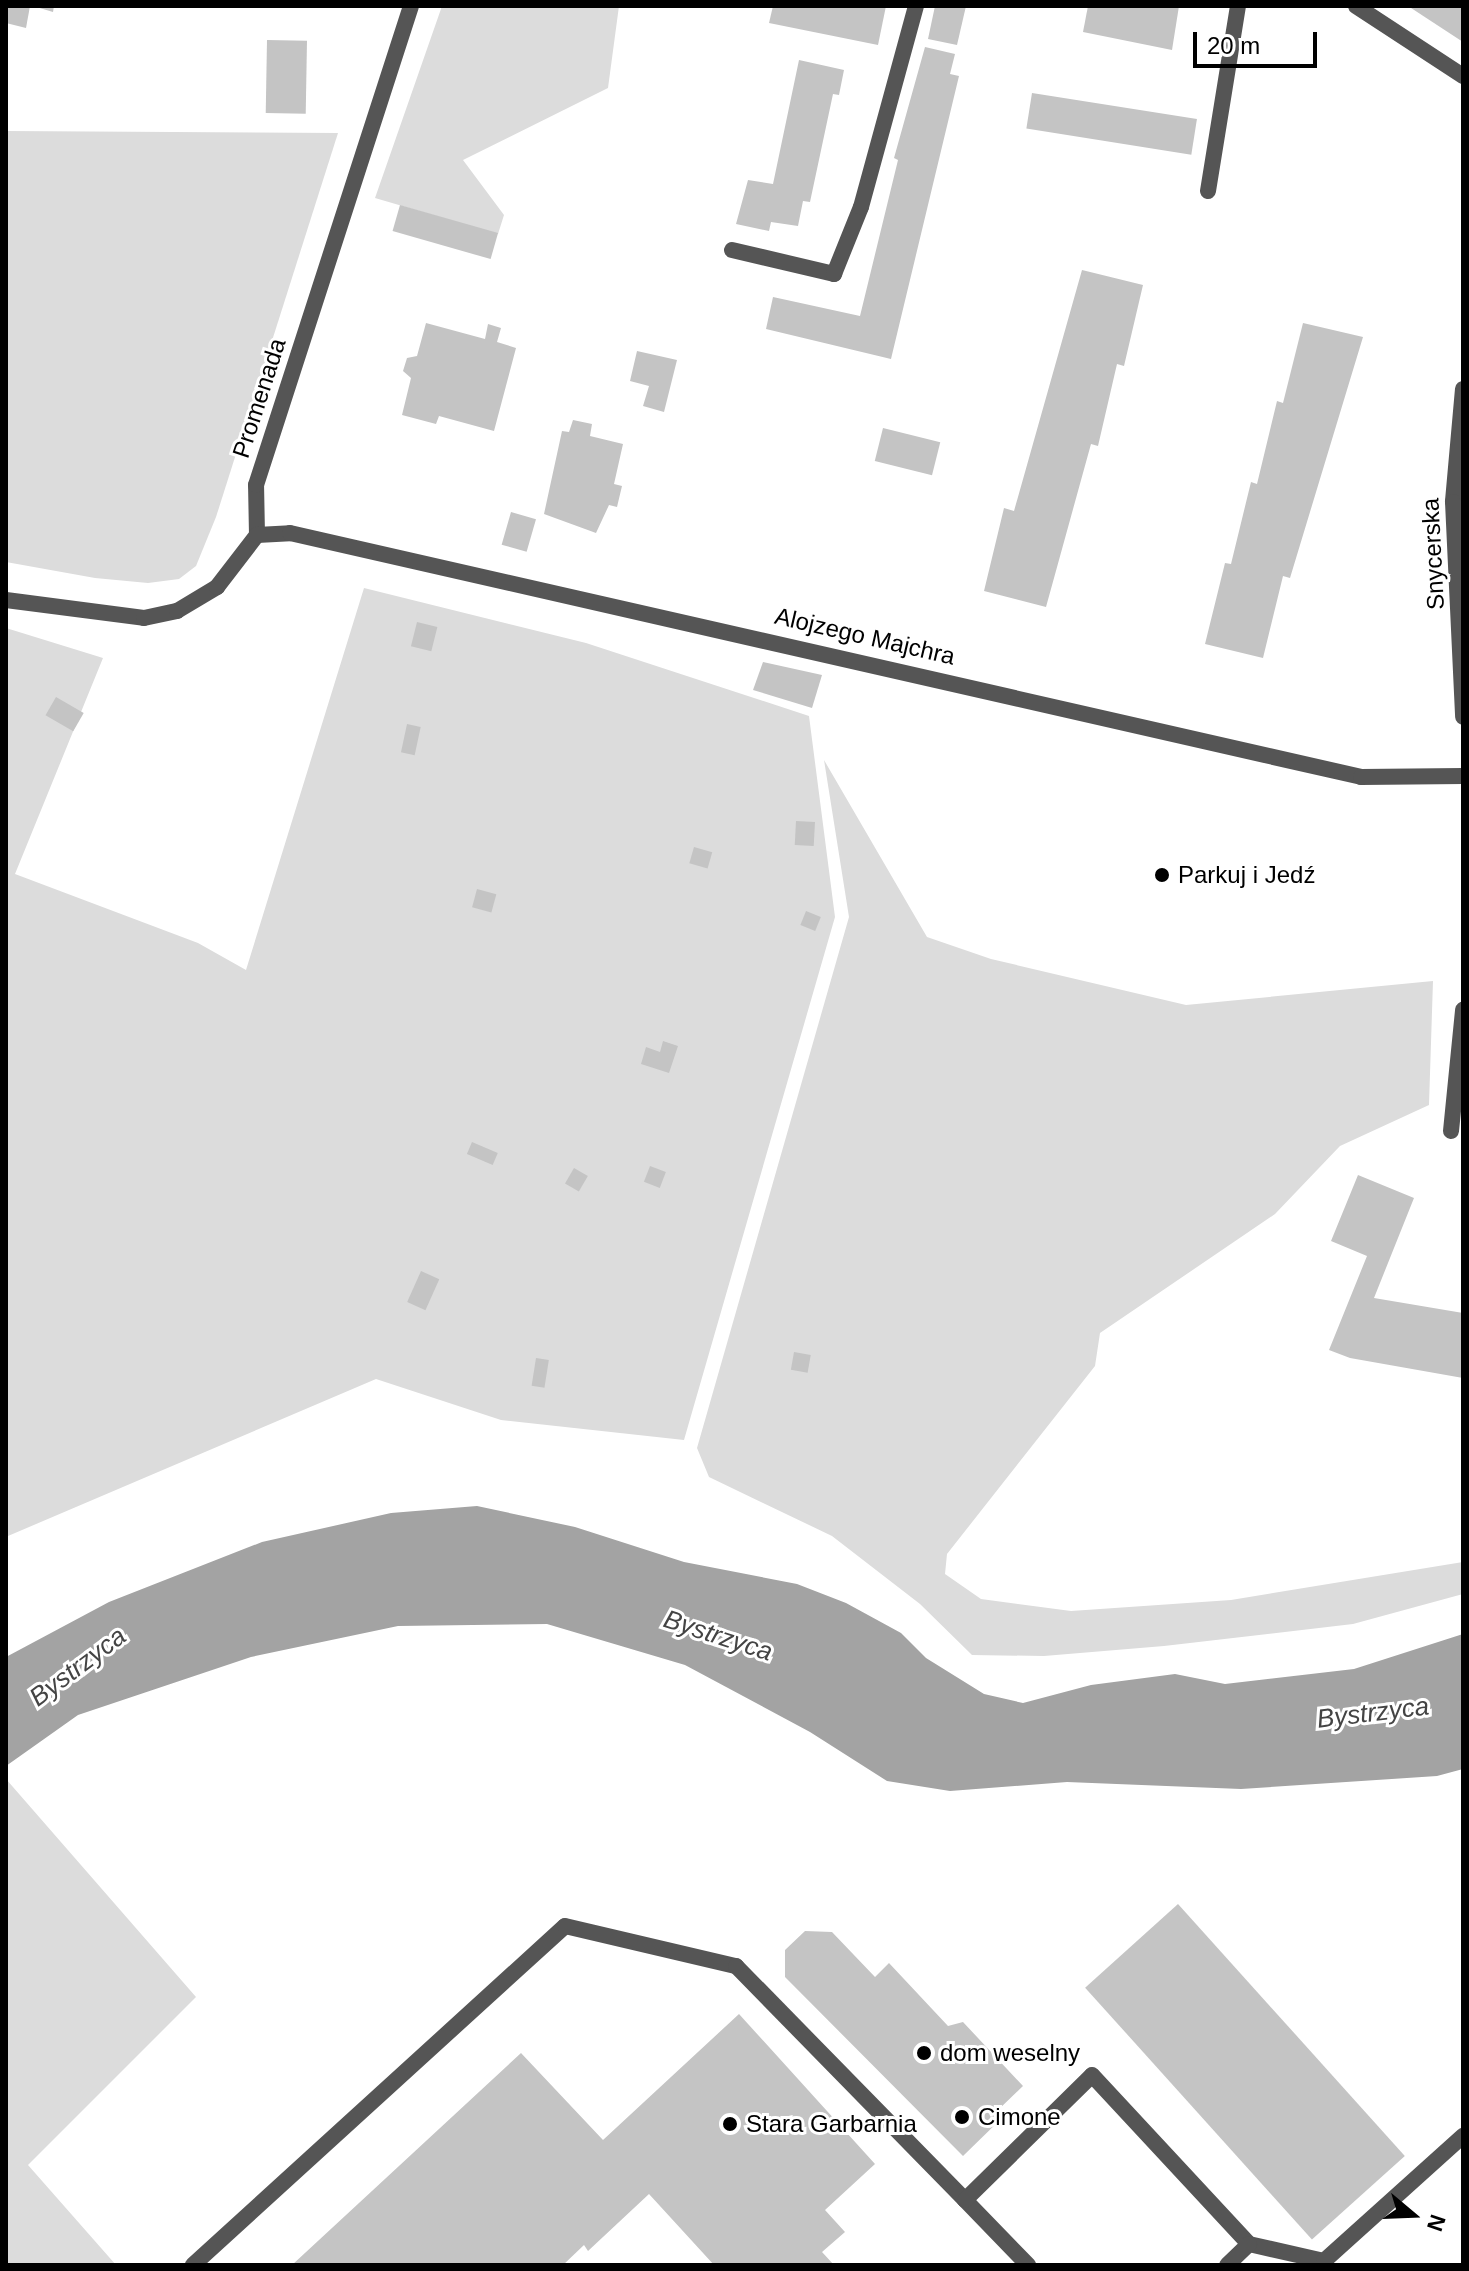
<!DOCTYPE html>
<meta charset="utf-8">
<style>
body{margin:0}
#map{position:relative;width:1469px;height:2271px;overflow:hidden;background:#fff;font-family:Helvetica,sans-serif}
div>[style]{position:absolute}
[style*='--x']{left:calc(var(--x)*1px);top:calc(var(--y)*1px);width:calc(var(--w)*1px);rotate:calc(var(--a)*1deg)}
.green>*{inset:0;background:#dcdcdc}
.water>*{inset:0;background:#a3a3a3}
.building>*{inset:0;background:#c4c4c4;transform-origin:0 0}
.lane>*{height:16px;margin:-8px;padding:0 8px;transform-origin:8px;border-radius:8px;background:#555}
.street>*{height:16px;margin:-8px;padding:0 8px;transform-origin:8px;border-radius:8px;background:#555}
.dots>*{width:22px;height:22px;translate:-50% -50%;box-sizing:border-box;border:4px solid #fff;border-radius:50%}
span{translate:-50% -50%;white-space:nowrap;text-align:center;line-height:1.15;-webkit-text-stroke:6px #fff;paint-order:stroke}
.street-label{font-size:24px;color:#000}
.poi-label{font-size:24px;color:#000}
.left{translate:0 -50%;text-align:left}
.water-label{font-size:26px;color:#444;font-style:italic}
.frame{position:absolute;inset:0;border:8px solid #000;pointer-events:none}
.north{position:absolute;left:1373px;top:2175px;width:80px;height:80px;-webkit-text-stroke:6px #fff;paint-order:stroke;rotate:109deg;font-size:22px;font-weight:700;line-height:32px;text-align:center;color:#000}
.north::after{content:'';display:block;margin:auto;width:28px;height:36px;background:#000;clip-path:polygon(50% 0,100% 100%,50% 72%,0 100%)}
.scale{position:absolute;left:1193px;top:32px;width:124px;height:36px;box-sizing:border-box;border:4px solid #000;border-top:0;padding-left:10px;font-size:24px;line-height:28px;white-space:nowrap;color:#000;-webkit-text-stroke:6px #fff;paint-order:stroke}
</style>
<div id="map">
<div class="green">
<i style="clip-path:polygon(442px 6px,619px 6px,608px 88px,463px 160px,504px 215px,498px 234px,375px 198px)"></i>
<i style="clip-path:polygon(6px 131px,338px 133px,216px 517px,196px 566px,179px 579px,148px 583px,95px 578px,6px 562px)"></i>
<i style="clip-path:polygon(364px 588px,586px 643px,809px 716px,835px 917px,684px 1440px,501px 1420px,376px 1379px,8px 1536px,6px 628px,103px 658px,15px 874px,198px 943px,246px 970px)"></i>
<i style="clip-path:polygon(824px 760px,927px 937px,991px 959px,1186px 1005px,1433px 981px,1429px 1105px,1340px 1146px,1275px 1214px,1100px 1333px,1095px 1366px,947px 1554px,945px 1574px,981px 1599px,1071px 1611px,1231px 1600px,1463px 1562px,1463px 1594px,1353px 1624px,1164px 1646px,1044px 1656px,972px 1655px,920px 1604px,832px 1536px,709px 1477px,697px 1448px,849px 917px)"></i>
<i style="clip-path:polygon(6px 1779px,196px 1997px,28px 2165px,116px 2265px,6px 2265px)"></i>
</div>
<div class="water">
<i style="clip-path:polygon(477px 1506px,575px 1527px,684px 1562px,797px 1584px,846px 1603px,901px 1633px,926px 1658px,984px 1694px,1023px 1703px,1091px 1685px,1175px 1674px,1225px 1684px,1354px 1669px,1463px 1634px,1463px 1769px,1437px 1776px,1241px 1789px,1067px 1782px,950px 1791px,887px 1781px,810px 1732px,685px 1665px,547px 1624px,398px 1626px,251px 1657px,78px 1715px,6px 1766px,6px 1657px,109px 1602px,262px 1542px,391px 1513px)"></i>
</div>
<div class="building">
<i style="clip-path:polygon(6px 6px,30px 6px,26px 28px,6px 23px)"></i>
<i style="clip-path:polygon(33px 6px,54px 6px,53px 12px)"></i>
<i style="clip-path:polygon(773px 6px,886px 6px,878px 45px,769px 23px)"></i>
<i style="clip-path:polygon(935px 6px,966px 6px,957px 45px,928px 39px)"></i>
<i style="clip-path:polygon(1088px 6px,1179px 6px,1172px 50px,1083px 32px)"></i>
<i style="clip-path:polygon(1408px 6px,1463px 6px,1463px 42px)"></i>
<i style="left:267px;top:40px;width:40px;height:73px;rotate:1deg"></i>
<i style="clip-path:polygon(925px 47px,955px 54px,950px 74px,959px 76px,891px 359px,766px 329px,773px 297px,860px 316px,898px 160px,894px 158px)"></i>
<i style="clip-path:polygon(799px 60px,844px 70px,839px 95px,833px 94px,810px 202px,803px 201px,798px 226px,771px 222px,769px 231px,736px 224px,748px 180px,773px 184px)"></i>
<i style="left:1032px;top:93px;width:167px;height:36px;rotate:9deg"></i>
<i style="left:400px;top:205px;width:102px;height:27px;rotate:16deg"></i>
<i style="clip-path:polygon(1082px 270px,1143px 285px,1124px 366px,1117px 364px,1098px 446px,1091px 444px,1046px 607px,984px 591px,1004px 508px,1014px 511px)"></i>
<i style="clip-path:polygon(426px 323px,485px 339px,488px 324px,501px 328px,497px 342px,516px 348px,494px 431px,439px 416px,436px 424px,402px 415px,411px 378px,403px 371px,407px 358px,417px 356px)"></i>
<i style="clip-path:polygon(1303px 323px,1363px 337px,1290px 578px,1283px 576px,1263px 658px,1205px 644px,1225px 563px,1231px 564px,1251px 482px,1257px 484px,1277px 401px,1283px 403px)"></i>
<i style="clip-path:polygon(637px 351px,677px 360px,664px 412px,643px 406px,649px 386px,630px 381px)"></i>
<i style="clip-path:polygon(573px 420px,592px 424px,590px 436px,623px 444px,614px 484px,622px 486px,617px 507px,609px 505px,596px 533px,544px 514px,562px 431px,569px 432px)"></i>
<i style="left:883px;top:428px;width:59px;height:34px;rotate:14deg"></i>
<i style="left:511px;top:512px;width:26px;height:34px;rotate:16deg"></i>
<i style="left:417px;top:622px;width:21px;height:25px;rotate:14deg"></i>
<i style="clip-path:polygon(763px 662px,822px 675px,812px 708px,753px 690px)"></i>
<i style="left:56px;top:697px;width:32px;height:21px;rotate:30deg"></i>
<i style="left:407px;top:724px;width:14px;height:29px;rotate:12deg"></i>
<i style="left:796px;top:821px;width:19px;height:24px;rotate:3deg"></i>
<i style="left:694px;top:847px;width:19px;height:17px;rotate:16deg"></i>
<i style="left:477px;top:889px;width:20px;height:19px;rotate:15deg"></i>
<i style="left:806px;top:911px;width:16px;height:15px;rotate:22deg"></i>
<i style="clip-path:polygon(663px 1041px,678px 1046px,669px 1073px,641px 1064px,646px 1047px,660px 1052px)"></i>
<i style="left:472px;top:1142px;width:28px;height:13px;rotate:23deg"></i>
<i style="left:650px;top:1166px;width:17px;height:17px;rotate:21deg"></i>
<i style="left:574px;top:1168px;width:16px;height:18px;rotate:30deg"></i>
<i style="clip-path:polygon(1358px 1175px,1414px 1198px,1374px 1298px,1463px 1313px,1463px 1378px,1350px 1358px,1329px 1350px,1367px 1256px,1331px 1241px)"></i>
<i style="left:421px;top:1271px;width:20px;height:34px;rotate:24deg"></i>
<i style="left:794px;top:1352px;width:17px;height:18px;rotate:10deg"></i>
<i style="left:536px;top:1358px;width:13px;height:28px;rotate:9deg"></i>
<i style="left:1178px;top:1904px;width:339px;height:125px;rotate:48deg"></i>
<i style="clip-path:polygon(805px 1931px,832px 1932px,875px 1977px,889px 1963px,948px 2026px,963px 2022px,1023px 2086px,997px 2111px,1003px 2117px,963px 2156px,785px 1977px,785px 1950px)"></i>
<i style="clip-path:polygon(739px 2014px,875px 2164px,825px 2210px,845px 2232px,822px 2252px,834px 2265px,714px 2265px,649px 2194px,588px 2251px,584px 2245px,563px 2265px,292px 2265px,521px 2053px,603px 2140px)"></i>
</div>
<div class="lane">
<i style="--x:1208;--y:191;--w:187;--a:-80.8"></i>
<i style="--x:732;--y:250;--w:105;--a:13.2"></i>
<i style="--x:834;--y:274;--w:72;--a:-68.1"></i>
<i style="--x:861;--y:207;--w:208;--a:-74.7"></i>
<i style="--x:257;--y:535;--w:50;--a:-91.1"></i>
<i style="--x:256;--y:485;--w:503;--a:-72.07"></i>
<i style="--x:1451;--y:1131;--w:122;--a:-84.3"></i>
<i style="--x:965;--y:2200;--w:91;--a:45.9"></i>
<i style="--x:1249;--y:2244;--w:77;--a:12.8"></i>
<i style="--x:1324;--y:2261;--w:187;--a:-42"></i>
<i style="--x:193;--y:2265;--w:503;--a:-42.34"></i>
<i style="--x:565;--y:1926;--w:176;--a:13.2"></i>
<i style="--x:736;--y:1966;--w:327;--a:45.6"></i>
<i style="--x:965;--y:2200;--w:178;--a:-44.5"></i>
<i style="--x:1092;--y:2075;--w:231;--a:47.1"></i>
<i style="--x:1249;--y:2244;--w:30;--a:136"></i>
</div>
<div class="street">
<i style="--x:1356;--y:6;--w:128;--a:33.2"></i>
<i style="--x:1463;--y:389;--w:113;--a:95.1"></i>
<i style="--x:1453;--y:502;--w:215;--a:87.3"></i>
<i style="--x:6;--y:600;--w:139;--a:7.4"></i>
<i style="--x:144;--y:618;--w:34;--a:-12"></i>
<i style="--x:177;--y:611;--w:47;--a:-31"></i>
<i style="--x:217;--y:587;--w:66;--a:-52.4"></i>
<i style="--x:257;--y:535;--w:33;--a:-3"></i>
<i style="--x:290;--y:533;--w:1098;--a:12.83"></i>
<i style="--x:1361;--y:777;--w:102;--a:-0.6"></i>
</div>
<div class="dots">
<i style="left:1162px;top:875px;background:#000"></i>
<i style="left:924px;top:2053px;background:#000"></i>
<i style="left:962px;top:2117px;background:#000"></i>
<i style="left:730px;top:2124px;background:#000"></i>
</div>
<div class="street-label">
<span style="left:259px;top:398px;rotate:-72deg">Promenada</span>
<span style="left:1433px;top:554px;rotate:-93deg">Snycerska</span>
<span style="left:865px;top:636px;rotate:13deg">Alojzego Majchra</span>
</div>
<div class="poi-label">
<span class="left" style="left:1178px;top:875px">Parkuj i Jedź</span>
<span class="left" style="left:940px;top:2053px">dom weselny</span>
<span class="left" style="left:978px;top:2117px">Cimone</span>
<span class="left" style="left:746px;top:2124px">Stara Garbarnia</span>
</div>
<div class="water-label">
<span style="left:718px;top:1636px;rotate:18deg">Bystrzyca</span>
<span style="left:78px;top:1667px;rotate:-37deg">Bystrzyca</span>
<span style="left:1373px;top:1713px;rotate:-7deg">Bystrzyca</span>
</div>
<div class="frame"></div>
<div class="north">N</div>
<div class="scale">20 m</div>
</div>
